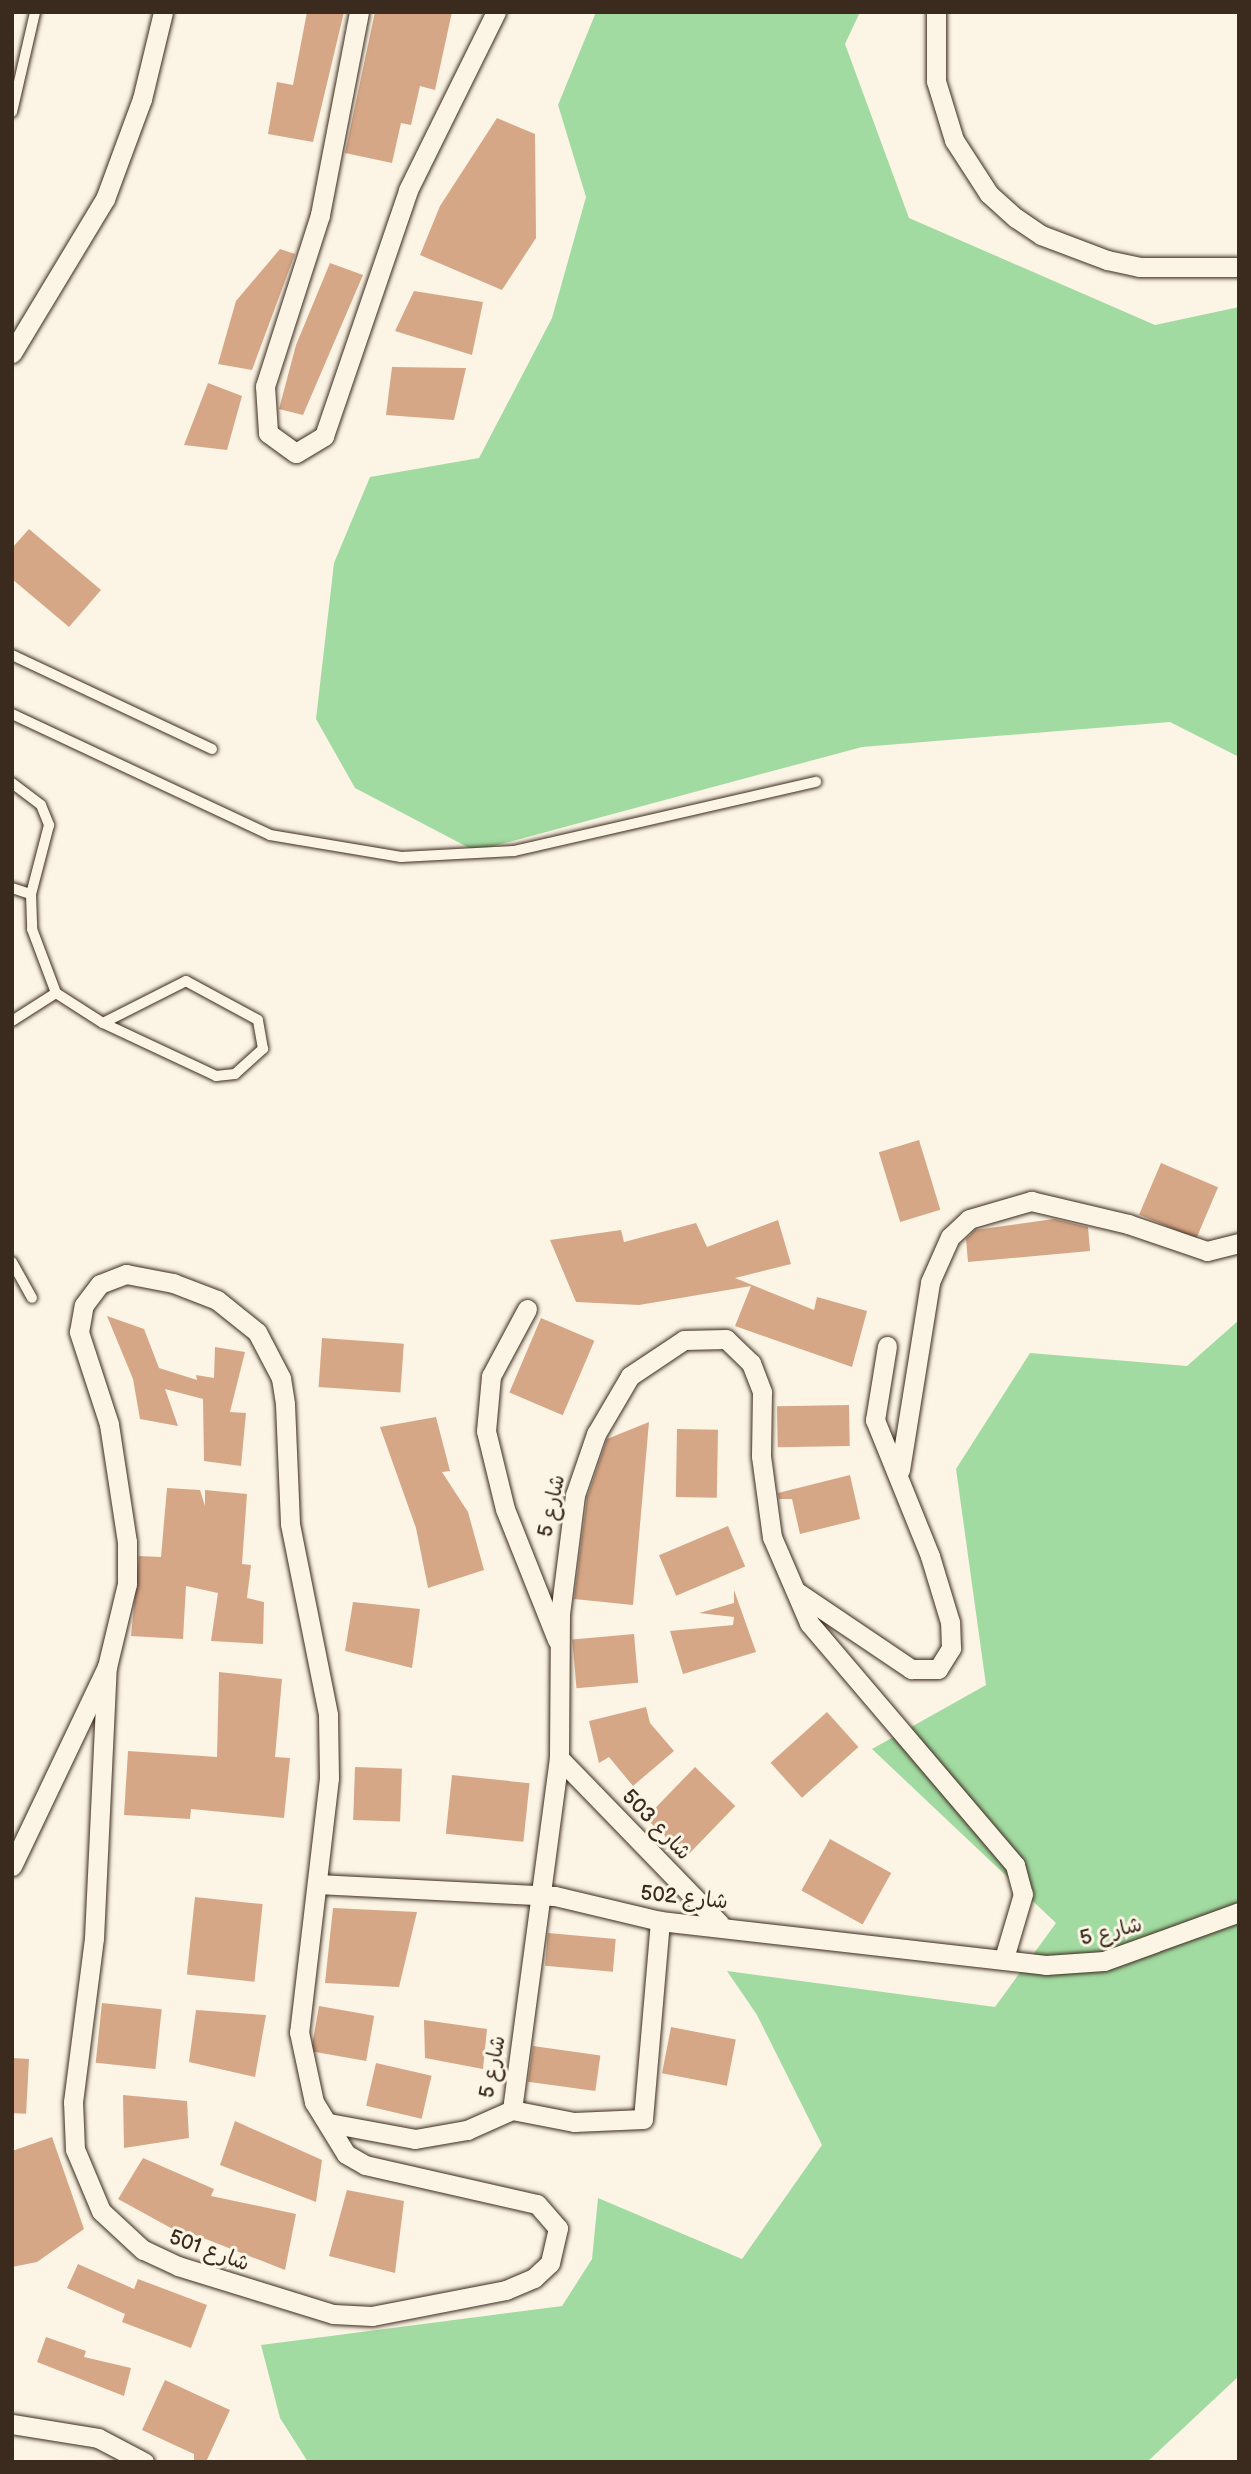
<!DOCTYPE html>
<meta charset="utf-8">
<style>
body{margin:0}
#map{position:relative;width:1251px;height:2474px;overflow:hidden;background:#fcf5e5;font-family:"Balsamiq Sans","Playpen Sans Arabic",sans-serif}
div>[style]{position:absolute}
[style*='--x']{left:calc(var(--x)*1px);top:calc(var(--y)*1px);width:calc(var(--w)*1px);rotate:calc(var(--a)*1deg)}
.green>*{inset:0;background:#a2dba1}
.building>*{inset:0;background:#d6a787;transform-origin:0 0}
.roads{filter:drop-shadow(0 0 2px #3b2a1e) drop-shadow(0 0 2px #3b2a1e)}
.service>*{height:10px;margin:-5px;padding:0 5px;transform-origin:5px;border-radius:5px;background:#fcf5e5}
.minor>*{height:19px;margin:-9.5px;padding:0 9.5px;transform-origin:9.5px;border-radius:9.5px;background:#fcf5e5}
span{translate:-50% -50%;white-space:nowrap;text-align:center;line-height:1.15;-webkit-text-stroke:6px #fcf5e5;paint-order:stroke}
.street-label{font-size:21px;color:#3b2a1e}
.frame{position:absolute;inset:0;border:14px solid #3b2a1e;pointer-events:none}
</style>
<div id="map">
<div class="green">
<i style="clip-path:polygon(596px 12px,860px 12px,845px 44px,909px 218px,1155px 325px,1239px 307px,1239px 757px,1170px 722px,862px 747px,475px 851px,355px 788px,316px 719px,334px 563px,370px 477px,479px 458px,552px 318px,586px 197px,558px 105px)"></i>
<i style="clip-path:polygon(1239px 1320px,1239px 2376px,1147px 2462px,308px 2462px,280px 2418px,261px 2345px,562px 2306px,592px 2259px,598px 2198px,742px 2259px,822px 2145px,757px 2015px,727px 1971px,995px 2007px,1056px 1923px,872px 1749px,986px 1685px,956px 1469px,1030px 1353px,1187px 1366px)"></i>
</div>
<div class="building">
<i style="clip-path:polygon(307px 12px,344px 12px,313px 142px,268px 134px,277px 82px,293px 85px)"></i>
<i style="clip-path:polygon(375px 12px,452px 12px,435px 90px,420px 86px,411px 125px,401px 123px,392px 163px,345px 153px)"></i>
<i style="clip-path:polygon(497px 118px,535px 134px,536px 238px,502px 290px,420px 255px,440px 206px)"></i>
<i style="clip-path:polygon(280px 249px,295px 254px,252px 370px,218px 364px,236px 301px)"></i>
<i style="clip-path:polygon(330px 263px,363px 275px,303px 415px,279px 409px,296px 345px)"></i>
<i style="clip-path:polygon(414px 291px,483px 302px,472px 355px,395px 331px)"></i>
<i style="clip-path:polygon(392px 367px,466px 368px,454px 420px,386px 415px)"></i>
<i style="clip-path:polygon(208px 383px,242px 396px,227px 450px,184px 445px)"></i>
<i style="clip-path:polygon(29px 529px,101px 590px,69px 627px,12px 579px,12px 548px)"></i>
<i style="left:919px;top:1140px;width:73px;height:42px;rotate:73deg"></i>
<i style="left:1161px;top:1163px;width:62px;height:56px;rotate:23deg"></i>
<i style="clip-path:polygon(1054px 1219px,1088px 1227px,1090px 1251px,968px 1262px,966px 1239px,975px 1230px)"></i>
<i style="clip-path:polygon(778px 1220px,791px 1264px,735px 1278px,814px 1310px,817px 1297px,867px 1311px,852px 1367px,735px 1326px,751px 1286px,639px 1305px,576px 1302px,550px 1240px,621px 1230px,624px 1242px,696px 1223px,707px 1247px)"></i>
<i style="clip-path:polygon(107px 1316px,144px 1329px,159px 1368px,197px 1380px,196px 1375px,214px 1378px,215px 1347px,245px 1352px,230px 1412px,246px 1413px,241px 1466px,204px 1461px,203px 1399px,165px 1389px,178px 1426px,140px 1419px,133px 1379px)"></i>
<i style="left:541px;top:1318px;width:58px;height:81px;rotate:23deg"></i>
<i style="left:322px;top:1338px;width:82px;height:49px;rotate:4deg"></i>
<i style="left:849px;top:1405px;width:41px;height:72px;rotate:89deg"></i>
<i style="clip-path:polygon(436px 1417px,450px 1471px,442px 1472px,468px 1512px,484px 1570px,428px 1588px,416px 1528px,380px 1427px)"></i>
<i style="clip-path:polygon(649px 1422px,633px 1605px,574px 1599px,587px 1498px,607px 1439px)"></i>
<i style="left:677px;top:1429px;width:41px;height:68px;rotate:1deg"></i>
<i style="clip-path:polygon(850px 1475px,860px 1519px,800px 1534px,792px 1499px,779px 1499px,778px 1493px)"></i>
<i style="clip-path:polygon(167px 1488px,200px 1490px,205px 1506px,205px 1490px,247px 1494px,242px 1564px,251px 1565px,247px 1598px,264px 1602px,263px 1644px,211px 1641px,218px 1593px,186px 1586px,183px 1639px,131px 1636px,139px 1556px,161px 1557px)"></i>
<i style="left:728px;top:1526px;width:44px;height:75px;rotate:67deg"></i>
<i style="clip-path:polygon(734px 1590px,756px 1652px,683px 1674px,670px 1631px,733px 1625px,734px 1617px,699px 1613px,734px 1603px)"></i>
<i style="clip-path:polygon(353px 1602px,420px 1609px,412px 1668px,345px 1651px)"></i>
<i style="left:634px;top:1634px;width:49px;height:62px;rotate:85deg"></i>
<i style="clip-path:polygon(219px 1672px,282px 1679px,275px 1757px,290px 1758px,284px 1818px,191px 1809px,190px 1819px,124px 1815px,128px 1751px,217px 1757px)"></i>
<i style="clip-path:polygon(646px 1707px,650px 1723px,674px 1751px,633px 1786px,609px 1757px,599px 1763px,589px 1721px)"></i>
<i style="left:827px;top:1712px;width:47px;height:76px;rotate:48deg"></i>
<i style="left:355px;top:1767px;width:47px;height:53px;rotate:2deg"></i>
<i style="left:695px;top:1767px;width:56px;height:71px;rotate:44deg"></i>
<i style="left:452px;top:1775px;width:78px;height:59px;rotate:6deg"></i>
<i style="left:830px;top:1839px;width:70px;height:59px;rotate:29deg"></i>
<i style="left:195px;top:1897px;width:68px;height:78px;rotate:6deg"></i>
<i style="clip-path:polygon(333px 1908px,417px 1912px,399px 1987px,325px 1983px)"></i>
<i style="left:548px;top:1933px;width:68px;height:33px;rotate:5deg"></i>
<i style="left:102px;top:2003px;width:60px;height:60px;rotate:6deg"></i>
<i style="left:319px;top:2006px;width:56px;height:46px;rotate:10deg"></i>
<i style="clip-path:polygon(196px 2010px,266px 2015px,255px 2077px,189px 2062px)"></i>
<i style="clip-path:polygon(424px 2020px,487px 2029px,483px 2069px,425px 2058px)"></i>
<i style="left:671px;top:2027px;width:66px;height:47px;rotate:11deg"></i>
<i style="left:533px;top:2046px;width:68px;height:36px;rotate:8deg"></i>
<i style="left:12px;top:2058px;width:17px;height:55px;rotate:3deg"></i>
<i style="left:376px;top:2063px;width:57px;height:44px;rotate:13deg"></i>
<i style="clip-path:polygon(123px 2095px,187px 2101px,189px 2138px,124px 2148px)"></i>
<i style="clip-path:polygon(235px 2121px,322px 2160px,316px 2202px,220px 2165px)"></i>
<i style="clip-path:polygon(52px 2137px,84px 2229px,37px 2262px,12px 2267px,12px 2151px)"></i>
<i style="clip-path:polygon(143px 2158px,214px 2189px,211px 2196px,296px 2214px,285px 2270px,193px 2234px,191px 2239px,118px 2199px)"></i>
<i style="clip-path:polygon(347px 2190px,404px 2201px,395px 2273px,329px 2256px)"></i>
<i style="clip-path:polygon(78px 2264px,134px 2289px,138px 2279px,207px 2305px,191px 2348px,122px 2322px,125px 2314px,67px 2288px)"></i>
<i style="clip-path:polygon(46px 2337px,86px 2351px,84px 2357px,131px 2368px,124px 2396px,37px 2362px)"></i>
<i style="clip-path:polygon(165px 2380px,230px 2410px,206px 2462px,194px 2462px,194px 2454px,142px 2430px)"></i>
</div>
<div class="roads">
<div class="service">
<i style="--x:12;--y:112;--w:103;--a:-77"></i>
<i style="--x:12;--y:655;--w:221;--a:25.2"></i>
<i style="--x:12;--y:714;--w:285;--a:25.1"></i>
<i style="--x:270;--y:835;--w:133;--a:9.5"></i>
<i style="--x:401;--y:857;--w:113;--a:-3"></i>
<i style="--x:514;--y:851;--w:310;--a:-12.9"></i>
<i style="--x:12;--y:783;--w:36;--a:37"></i>
<i style="--x:41;--y:805;--w:22;--a:68"></i>
<i style="--x:49;--y:825;--w:71;--a:104.6"></i>
<i style="--x:31;--y:894;--w:35;--a:88"></i>
<i style="--x:32;--y:929;--w:68;--a:69.4"></i>
<i style="--x:12;--y:888;--w:20;--a:18"></i>
<i style="--x:12;--y:1021;--w:52;--a:-32.5"></i>
<i style="--x:56;--y:993;--w:56;--a:32.6"></i>
<i style="--x:103;--y:1023;--w:125;--a:25.1"></i>
<i style="--x:216;--y:1076;--w:19;--a:-6"></i>
<i style="--x:235;--y:1074;--w:38;--a:-42"></i>
<i style="--x:263;--y:1049;--w:29;--a:-100"></i>
<i style="--x:258;--y:1020;--w:82;--a:-151.6"></i>
<i style="--x:186;--y:981;--w:93;--a:153.2"></i>
<i style="--x:12;--y:1262;--w:41;--a:60.9"></i>
</div>
<div class="minor">
<i style="--x:359;--y:12;--w:207;--a:100.9"></i>
<i style="--x:320;--y:215;--w:180;--a:107.8"></i>
<i style="--x:265;--y:386;--w:47;--a:86.3"></i>
<i style="--x:268;--y:433;--w:34;--a:36"></i>
<i style="--x:296;--y:453;--w:33;--a:-31"></i>
<i style="--x:324;--y:436;--w:260;--a:-71.1"></i>
<i style="--x:408;--y:190;--w:199;--a:-63.7"></i>
<i style="--x:936;--y:12;--w:69;--a:90"></i>
<i style="--x:936;--y:81;--w:62;--a:73"></i>
<i style="--x:954;--y:140;--w:64;--a:57.1"></i>
<i style="--x:989;--y:194;--w:36;--a:42"></i>
<i style="--x:1016;--y:218;--w:30;--a:34"></i>
<i style="--x:1041;--y:235;--w:71;--a:20.7"></i>
<i style="--x:1107;--y:260;--w:33;--a:12"></i>
<i style="--x:1139;--y:267;--w:100;--a:0"></i>
<i style="--x:12;--y:353;--w:180;--a:-58.9"></i>
<i style="--x:105;--y:199;--w:107;--a:-69.7"></i>
<i style="--x:142;--y:99;--w:89;--a:-76.4"></i>
<i style="--x:527;--y:1309;--w:76;--a:118.2"></i>
<i style="--x:491;--y:1376;--w:55;--a:95.2"></i>
<i style="--x:486;--y:1431;--w:80;--a:76.3"></i>
<i style="--x:505;--y:1509;--w:141;--a:68.3"></i>
<i style="--x:900;--y:1470;--w:190;--a:-80.9"></i>
<i style="--x:930;--y:1282;--w:49;--a:-66"></i>
<i style="--x:950;--y:1237;--w:26;--a:-43"></i>
<i style="--x:969;--y:1219;--w:65;--a:-16.2"></i>
<i style="--x:1031;--y:1201;--w:100;--a:13.3"></i>
<i style="--x:1128;--y:1224;--w:83;--a:18.9"></i>
<i style="--x:1207;--y:1251;--w:33;--a:-14"></i>
<i style="--x:797;--y:1592;--w:138;--a:34"></i>
<i style="--x:911;--y:1669;--w:27;--a:0"></i>
<i style="--x:938;--y:1669;--w:25;--a:-58"></i>
<i style="--x:951;--y:1648;--w:26;--a:-92"></i>
<i style="--x:950;--y:1622;--w:69;--a:-106.9"></i>
<i style="--x:930;--y:1556;--w:147;--a:-112"></i>
<i style="--x:875;--y:1420;--w:75;--a:-80.8"></i>
<i style="--x:559;--y:1758;--w:231;--a:45.9"></i>
<i style="--x:12;--y:1866;--w:221;--a:-64.5"></i>
<i style="--x:107;--y:1667;--w:85;--a:-76.5"></i>
<i style="--x:127;--y:1584;--w:42;--a:-90"></i>
<i style="--x:127;--y:1542;--w:119;--a:-98.7"></i>
<i style="--x:109;--y:1424;--w:97;--a:-108.1"></i>
<i style="--x:79;--y:1332;--w:27;--a:-80"></i>
<i style="--x:84;--y:1305;--w:26;--a:-53"></i>
<i style="--x:100;--y:1284;--w:28;--a:-21"></i>
<i style="--x:126;--y:1274;--w:48;--a:10.8"></i>
<i style="--x:173;--y:1283;--w:47;--a:21.1"></i>
<i style="--x:217;--y:1300;--w:51;--a:38.7"></i>
<i style="--x:257;--y:1332;--w:52;--a:62.4"></i>
<i style="--x:281;--y:1378;--w:26;--a:81"></i>
<i style="--x:285;--y:1404;--w:120;--a:87.6"></i>
<i style="--x:290;--y:1524;--w:195;--a:78.7"></i>
<i style="--x:328;--y:1715;--w:63;--a:89.1"></i>
<i style="--x:329;--y:1778;--w:256;--a:96.7"></i>
<i style="--x:299;--y:2032;--w:72;--a:77.9"></i>
<i style="--x:314;--y:2102;--w:61;--a:58.4"></i>
<i style="--x:346;--y:2154;--w:22;--a:30"></i>
<i style="--x:365;--y:2165;--w:176;--a:12.8"></i>
<i style="--x:537;--y:2204;--w:32;--a:49"></i>
<i style="--x:558;--y:2228;--w:36;--a:103"></i>
<i style="--x:550;--y:2263;--w:22;--a:137"></i>
<i style="--x:534;--y:2278;--w:30;--a:157"></i>
<i style="--x:506;--y:2290;--w:136;--a:169"></i>
<i style="--x:372;--y:2316;--w:39;--a:-177"></i>
<i style="--x:333;--y:2314;--w:162;--a:-162.8"></i>
<i style="--x:178;--y:2266;--w:38;--a:-155"></i>
<i style="--x:143;--y:2250;--w:57;--a:-137.1"></i>
<i style="--x:101;--y:2211;--w:67;--a:-112.8"></i>
<i style="--x:75;--y:2149;--w:47;--a:-92.4"></i>
<i style="--x:73;--y:2102;--w:165;--a:-82.7"></i>
<i style="--x:94;--y:1938;--w:271;--a:-87.3"></i>
<i style="--x:317;--y:1884;--w:238;--a:2.9"></i>
<i style="--x:555;--y:1896;--w:108;--a:13.4"></i>
<i style="--x:660;--y:1921;--w:388;--a:6.5"></i>
<i style="--x:1046;--y:1965;--w:58;--a:-3.9"></i>
<i style="--x:1104;--y:1961;--w:144;--a:-19.9"></i>
<i style="--x:512;--y:2110;--w:355;--a:-82.4"></i>
<i style="--x:559;--y:1758;--w:144;--a:-89.6"></i>
<i style="--x:560;--y:1614;--w:120;--a:-82.8"></i>
<i style="--x:575;--y:1495;--w:65;--a:-71"></i>
<i style="--x:596;--y:1434;--w:67;--a:-59.6"></i>
<i style="--x:630;--y:1376;--w:65;--a:-33.7"></i>
<i style="--x:684;--y:1340;--w:42;--a:-1.4"></i>
<i style="--x:726;--y:1339;--w:35;--a:44"></i>
<i style="--x:751;--y:1363;--w:31;--a:69"></i>
<i style="--x:762;--y:1392;--w:64;--a:90.9"></i>
<i style="--x:761;--y:1456;--w:82;--a:82.3"></i>
<i style="--x:772;--y:1537;--w:94;--a:66.7"></i>
<i style="--x:809;--y:1623;--w:318;--a:49.6"></i>
<i style="--x:1015;--y:1865;--w:30;--a:75"></i>
<i style="--x:1023;--y:1894;--w:67;--a:106.5"></i>
<i style="--x:512;--y:2110;--w:63;--a:11"></i>
<i style="--x:574;--y:2122;--w:69;--a:-2.5"></i>
<i style="--x:643;--y:2119;--w:199;--a:-85.1"></i>
<i style="--x:329;--y:2123;--w:87;--a:10.5"></i>
<i style="--x:415;--y:2139;--w:53;--a:-9.8"></i>
<i style="--x:467;--y:2130;--w:49;--a:-24"></i>
<i style="--x:12;--y:2424;--w:87;--a:9.2"></i>
<i style="--x:98;--y:2438;--w:52;--a:27.6"></i>
</div>
</div>
<div class="street-label">
<span style="left:552px;top:1506px;rotate:-78deg">شارع 5</span>
<span style="left:656px;top:1825px;rotate:46deg">شارع 503</span>
<span style="left:684px;top:1898px;rotate:6deg">شارع 502</span>
<span style="left:1111px;top:1932px;rotate:-14deg">شارع 5</span>
<span style="left:493px;top:2067px;rotate:-79deg">شارع 5</span>
<span style="left:209px;top:2251px;rotate:20deg">شارع 501</span>
</div>
<div class="frame"></div>
</div>
